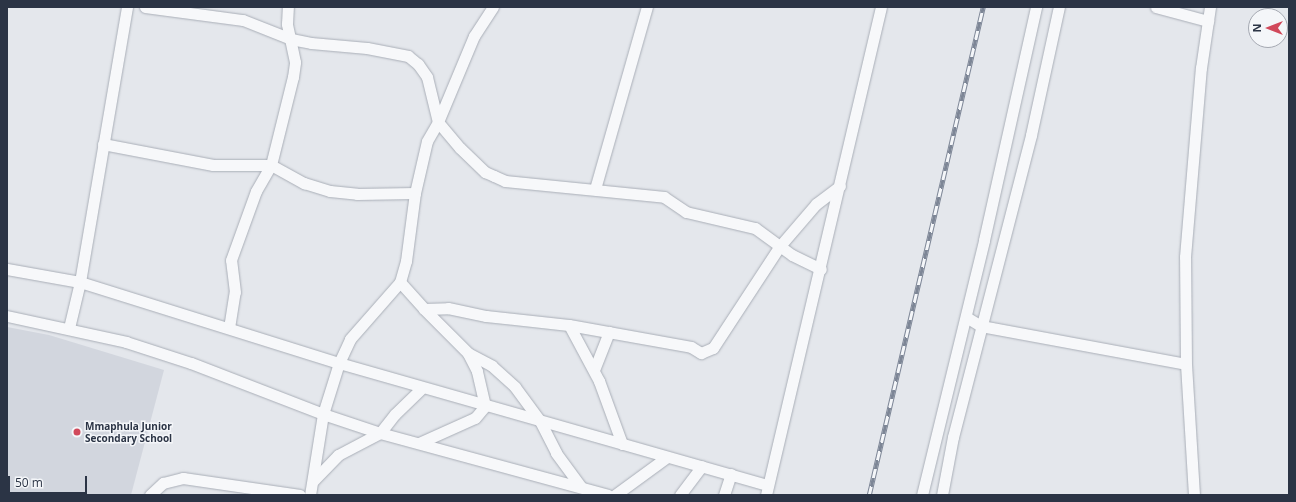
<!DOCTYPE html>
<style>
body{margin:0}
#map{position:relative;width:1296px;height:502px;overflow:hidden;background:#e4e7ec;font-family:"Open Sans",sans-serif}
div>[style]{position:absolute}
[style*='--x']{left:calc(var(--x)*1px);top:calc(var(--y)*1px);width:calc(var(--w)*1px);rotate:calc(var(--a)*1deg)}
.built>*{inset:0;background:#d2d6de}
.roads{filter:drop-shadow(0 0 1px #a9aeb7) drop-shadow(0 0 1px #a9aeb7)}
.minor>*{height:11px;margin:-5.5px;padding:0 5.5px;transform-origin:5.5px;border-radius:5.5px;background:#f7f8fa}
.rail>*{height:4.5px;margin-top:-2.25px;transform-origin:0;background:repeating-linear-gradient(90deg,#f4f6f9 0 9px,#7d8696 0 18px);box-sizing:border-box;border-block:1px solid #7d8696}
.dots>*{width:11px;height:11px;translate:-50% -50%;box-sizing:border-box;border:2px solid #f4f6f9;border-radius:50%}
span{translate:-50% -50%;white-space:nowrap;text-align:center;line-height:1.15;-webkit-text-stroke:3px #f4f6f9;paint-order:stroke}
.poi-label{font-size:10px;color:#2b3445;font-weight:700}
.left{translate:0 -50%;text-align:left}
.frame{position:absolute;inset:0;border:8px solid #2b3445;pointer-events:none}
.north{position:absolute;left:1248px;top:8px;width:40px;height:40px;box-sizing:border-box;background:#f4f6f9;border:1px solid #a4a8b1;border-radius:50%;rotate:270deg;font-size:11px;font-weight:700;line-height:16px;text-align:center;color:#2b3445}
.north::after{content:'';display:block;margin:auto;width:14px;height:18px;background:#d1495b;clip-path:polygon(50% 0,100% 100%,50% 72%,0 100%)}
.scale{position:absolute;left:8px;top:476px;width:79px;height:18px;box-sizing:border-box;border:2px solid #2b3445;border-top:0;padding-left:5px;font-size:12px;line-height:14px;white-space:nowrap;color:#2b3445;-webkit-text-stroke:3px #f4f6f9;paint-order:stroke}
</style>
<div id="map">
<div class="built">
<i style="clip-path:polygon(7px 327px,49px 335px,164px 370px,131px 495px,7px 495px)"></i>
</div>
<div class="roads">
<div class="minor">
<i style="--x:145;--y:7;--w:99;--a:7.6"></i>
<i style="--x:243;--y:20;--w:52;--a:21.6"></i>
<i style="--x:291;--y:39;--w:20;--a:11"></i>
<i style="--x:311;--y:43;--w:56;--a:5.1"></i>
<i style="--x:367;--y:48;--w:42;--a:11"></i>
<i style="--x:408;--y:56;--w:13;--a:39"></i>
<i style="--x:418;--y:64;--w:16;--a:55"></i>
<i style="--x:427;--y:77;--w:46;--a:76.3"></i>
<i style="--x:438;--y:122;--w:34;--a:50"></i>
<i style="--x:460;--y:148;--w:35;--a:44"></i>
<i style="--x:485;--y:172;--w:10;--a:24"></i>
<i style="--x:494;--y:176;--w:12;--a:24"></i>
<i style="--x:505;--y:181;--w:160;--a:5.7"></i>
<i style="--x:664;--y:197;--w:27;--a:34"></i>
<i style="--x:686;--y:212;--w:71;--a:13.1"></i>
<i style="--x:755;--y:228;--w:46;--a:36.1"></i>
<i style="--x:792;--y:255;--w:32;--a:26"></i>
<i style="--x:1156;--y:7;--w:54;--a:15.1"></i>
<i style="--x:103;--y:144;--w:112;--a:10.8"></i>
<i style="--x:213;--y:165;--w:58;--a:0"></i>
<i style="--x:271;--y:165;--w:38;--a:29"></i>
<i style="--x:304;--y:183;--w:27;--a:17"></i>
<i style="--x:330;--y:191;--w:27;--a:6"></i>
<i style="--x:357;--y:194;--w:58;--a:-1"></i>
<i style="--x:595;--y:189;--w:189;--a:-74.1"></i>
<i style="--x:7;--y:269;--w:74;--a:10.1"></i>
<i style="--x:80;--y:282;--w:271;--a:17.4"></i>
<i style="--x:339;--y:363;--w:446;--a:15.9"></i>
<i style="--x:400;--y:282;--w:36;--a:48"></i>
<i style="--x:424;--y:309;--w:24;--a:-2"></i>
<i style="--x:448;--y:308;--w:39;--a:12"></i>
<i style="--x:486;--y:316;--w:83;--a:6.2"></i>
<i style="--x:569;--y:325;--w:124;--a:10.2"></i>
<i style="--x:691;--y:347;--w:12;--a:31"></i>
<i style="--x:701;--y:353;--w:13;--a:-23"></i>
<i style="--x:713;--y:348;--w:121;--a:-56.8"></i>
<i style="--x:779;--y:247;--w:57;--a:-49.3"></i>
<i style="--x:816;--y:204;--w:30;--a:-37"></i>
<i style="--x:7;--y:316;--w:122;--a:12.3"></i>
<i style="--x:126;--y:342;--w:68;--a:17.9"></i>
<i style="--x:191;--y:363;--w:142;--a:21.1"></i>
<i style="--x:323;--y:414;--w:60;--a:18.4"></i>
<i style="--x:380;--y:433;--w:236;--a:15.2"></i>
<i style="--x:966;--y:317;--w:17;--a:31"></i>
<i style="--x:981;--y:326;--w:208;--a:10.5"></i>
<i style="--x:569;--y:325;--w:64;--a:61.8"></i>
<i style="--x:599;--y:381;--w:67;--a:69.9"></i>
<i style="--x:69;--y:328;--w:47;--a:-76.6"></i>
<i style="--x:80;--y:282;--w:279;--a:-80.3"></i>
<i style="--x:229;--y:328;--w:36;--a:-81"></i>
<i style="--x:235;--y:292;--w:32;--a:-97"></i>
<i style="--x:231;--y:260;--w:73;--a:-70.1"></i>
<i style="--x:256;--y:191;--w:30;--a:-60"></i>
<i style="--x:271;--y:165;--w:91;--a:-76"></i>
<i style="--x:293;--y:77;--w:15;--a:-82"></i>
<i style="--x:295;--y:62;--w:39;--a:-102"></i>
<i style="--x:287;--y:24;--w:17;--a:-87"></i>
<i style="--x:468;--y:353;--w:27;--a:28"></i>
<i style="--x:492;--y:366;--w:31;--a:42"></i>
<i style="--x:515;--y:387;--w:42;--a:53.7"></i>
<i style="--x:540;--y:421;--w:36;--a:63"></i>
<i style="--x:556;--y:453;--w:42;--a:53.7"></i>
<i style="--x:594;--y:370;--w:41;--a:-68.5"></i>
<i style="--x:419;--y:443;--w:61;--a:-24.1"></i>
<i style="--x:475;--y:418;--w:16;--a:-50"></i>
<i style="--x:485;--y:406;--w:36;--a:-103"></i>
<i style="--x:477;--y:371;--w:20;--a:-117"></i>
<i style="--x:468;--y:353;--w:62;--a:-135"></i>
<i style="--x:313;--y:481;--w:36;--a:-46"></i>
<i style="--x:338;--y:455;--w:47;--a:-27.6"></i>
<i style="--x:380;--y:433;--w:24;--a:-52"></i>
<i style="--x:395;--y:414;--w:37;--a:-44"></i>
<i style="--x:150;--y:495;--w:18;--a:-43"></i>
<i style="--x:163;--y:483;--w:21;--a:-14"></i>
<i style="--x:183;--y:478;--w:118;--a:8.3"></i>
<i style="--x:310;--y:495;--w:82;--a:-80.9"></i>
<i style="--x:323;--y:414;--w:53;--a:-72.6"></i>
<i style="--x:339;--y:363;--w:26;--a:-65"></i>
<i style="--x:350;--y:339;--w:76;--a:-48.7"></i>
<i style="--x:400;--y:282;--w:22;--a:-74"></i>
<i style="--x:406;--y:261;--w:69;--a:-82.5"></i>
<i style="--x:415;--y:193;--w:53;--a:-77"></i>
<i style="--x:427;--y:141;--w:22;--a:-60"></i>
<i style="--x:438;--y:122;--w:93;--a:-67.3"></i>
<i style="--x:474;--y:36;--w:35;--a:-57"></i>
<i style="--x:615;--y:495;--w:64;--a:-36.2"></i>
<i style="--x:680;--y:495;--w:36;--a:-53"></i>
<i style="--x:724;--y:495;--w:22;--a:-72"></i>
<i style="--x:766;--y:495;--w:501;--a:-76.74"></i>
<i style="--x:922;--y:495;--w:262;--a:-76.3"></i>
<i style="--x:984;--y:240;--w:239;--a:-77.4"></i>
<i style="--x:942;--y:495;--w:59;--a:-79.3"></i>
<i style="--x:953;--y:437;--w:312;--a:-75.5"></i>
<i style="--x:1031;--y:135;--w:131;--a:-77.7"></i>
<i style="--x:1194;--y:495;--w:131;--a:-93.5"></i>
<i style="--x:1186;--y:364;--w:107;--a:-90.5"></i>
<i style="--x:1185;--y:257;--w:190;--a:-85.2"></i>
<i style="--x:1201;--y:68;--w:62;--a:-81.6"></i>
</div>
</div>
<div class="rail">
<i style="--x:869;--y:495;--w:501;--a:-76.85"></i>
</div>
<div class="dots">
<i style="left:77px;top:432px;background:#d1495b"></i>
</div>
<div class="poi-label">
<span class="left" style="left:85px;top:432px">Mmaphula Junior<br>Secondary School</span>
</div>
<div class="frame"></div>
<div class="north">N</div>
<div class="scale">50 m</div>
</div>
